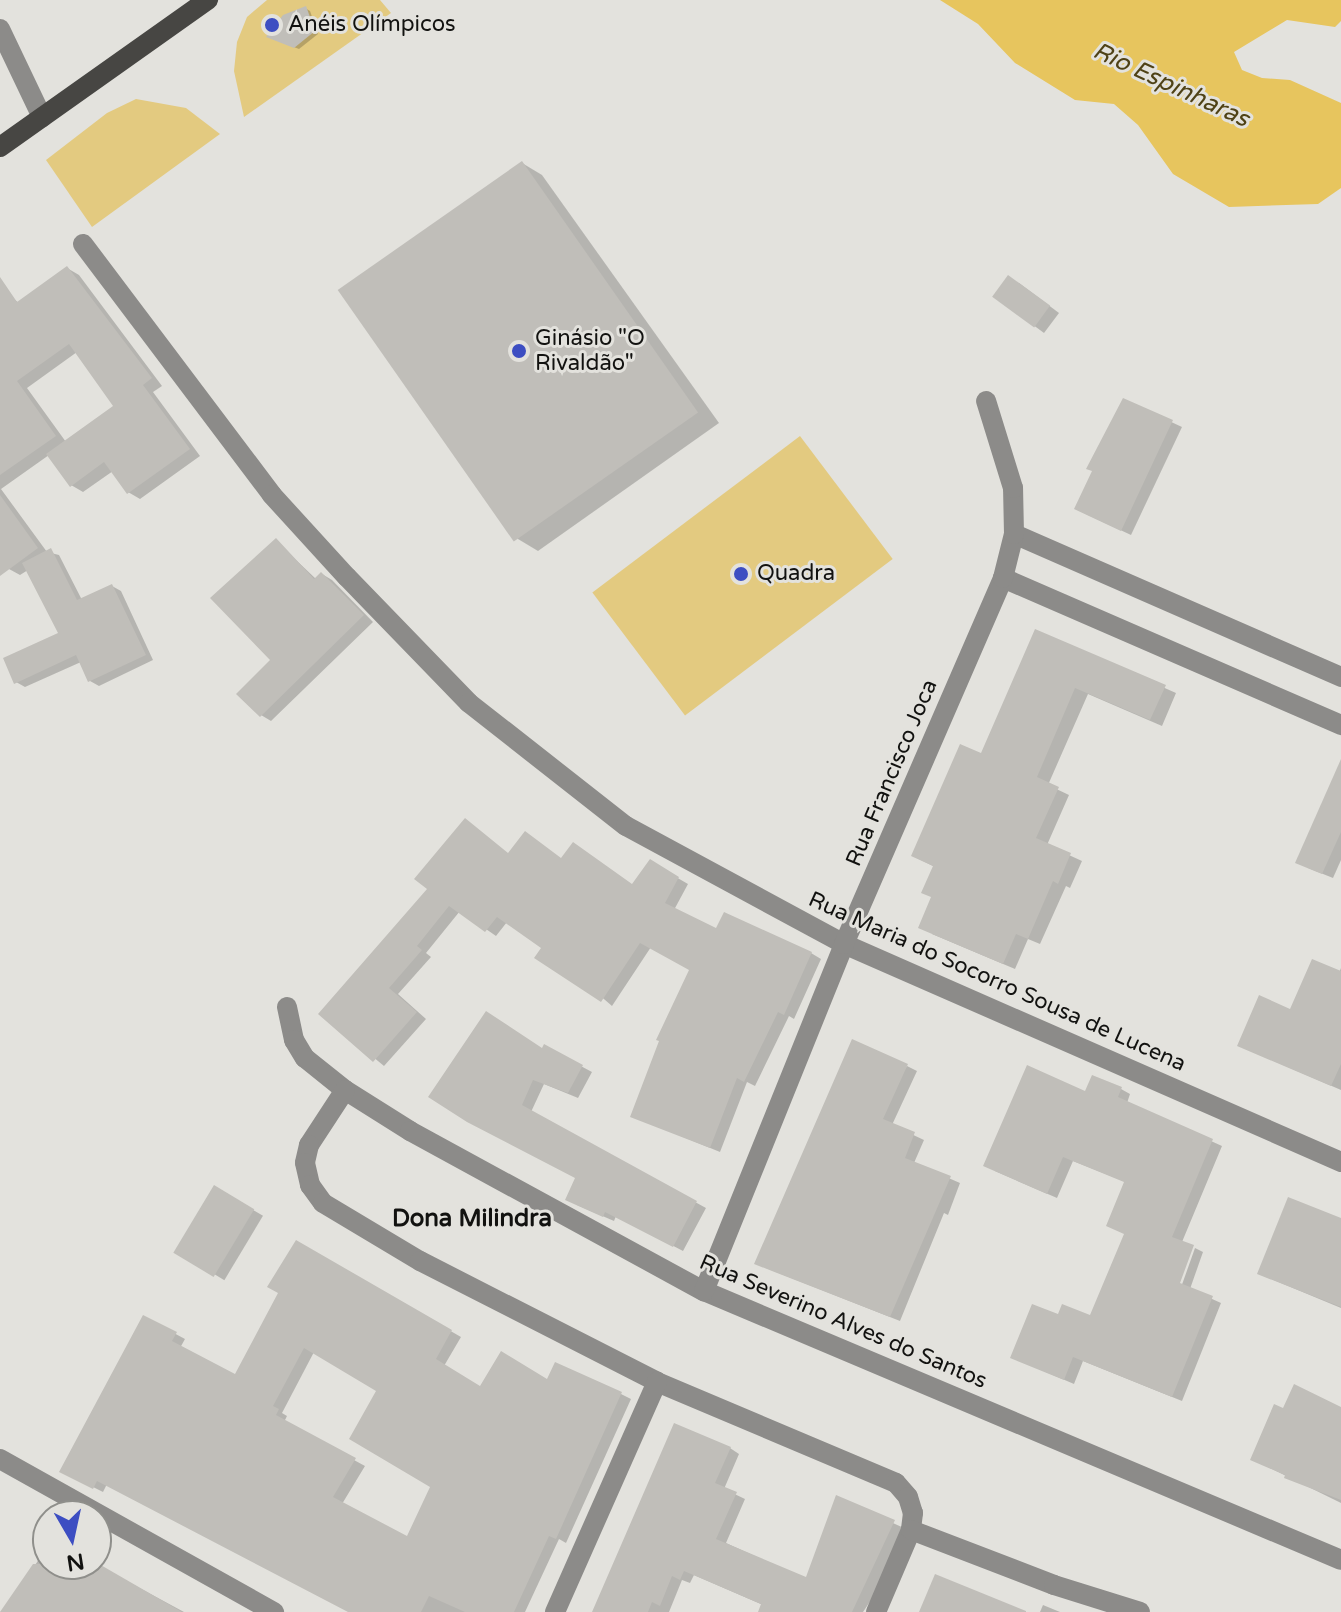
<!DOCTYPE html>
<meta charset="utf-8">
<style>
body{margin:0}
#map{position:relative;width:1341px;height:1612px;overflow:hidden;background:#e3e2dd;font-family:"Varela Round",sans-serif}
div>[style]{position:absolute}
[style*='--x']{left:calc(var(--x)*1px);top:calc(var(--y)*1px);width:calc(var(--w)*1px);rotate:calc(var(--a)*1deg)}
.green>*{inset:0;background:#e3ca80;transform-origin:0 0}
.water>*{inset:0;background:#e7c55e}
.shadow>*{inset:0;background:#0003;transform-origin:0 0}
.building>*{inset:0;background:#c0beb9;transform-origin:0 0}
.minor>*{height:20px;margin:-10px;padding:0 10px;transform-origin:10px;border-radius:10px;background:#8c8b89}
.major>*{height:20px;margin:-10px;padding:0 10px;transform-origin:10px;border-radius:10px;background:#474643}
.dots>*{width:22px;height:22px;translate:-50% -50%;box-sizing:border-box;border:4px solid #e3e2dd;border-radius:50%}
span{translate:-50% -50%;white-space:nowrap;text-align:center;line-height:1.15;-webkit-text-stroke:6px #e3e2dd;paint-order:stroke}
.poi-label{font-size:22px;color:#121210}
.left{translate:0 -50%;text-align:left}
.street-label{font-size:22px;color:#121210}
.water-label{font-size:24px;color:#4f4216;font-style:italic}
.neighbourhood-label{font-size:24px;color:#121210;font-weight:700}
.north{position:absolute;left:32px;top:1500px;width:80px;height:80px;box-sizing:border-box;background:#e3e2dd;border:2px solid #8f8f8b;border-radius:50%;rotate:171deg;font-size:22px;font-weight:700;line-height:32px;text-align:center;color:#121210}
.north::after{content:'';display:block;margin:auto;width:28px;height:36px;background:#3d4ec2;clip-path:polygon(50% 0,100% 100%,50% 72%,0 100%)}
</style>
<div id="map">
<div class="green">
<i style="clip-path:polygon(267px 0,380px 0,391px 13px,244px 117px,234px 71px,237px 42px,247px 17px)"></i>
<i style="clip-path:polygon(136px 99px,186px 108px,220px 134px,92px 227px,46px 160px,107px 113px)"></i>
<i style="left:800px;top:436px;width:154px;height:260px;rotate:53deg"></i>
</div>
<div class="water">
<i style="clip-path:polygon(940px 0,1341px 0,1341px 21px,1335px 27px,1287px 20px,1234px 52px,1242px 70px,1262px 78px,1290px 80px,1341px 103px,1341px 188px,1318px 204px,1229px 207px,1173px 174px,1138px 125px,1114px 104px,1075px 100px,1015px 63px,978px 24px)"></i>
</div>
<div class="shadow">
<i style="clip-path:polygon(305px 8px,310px 11px,318px 34px,299px 49px,273px 39px)"></i>
<i style="clip-path:polygon(522px 163px,542px 175px,719px 423px,538px 551px,518px 539px,341px 291px)"></i>
<i style="clip-path:polygon(evenodd,67px 268px,79px 275px,162px 386px,153px 392px,200px 456px,140px 499px,128px 492px,113px 471px,83px 492px,71px 485px,49px 455px,1px 489px,47px 552px,59px 555px,82px 600px,112px 586px,121px 591px,153px 660px,99px 686px,90px 681px,81px 662px,25px 687px,16px 682px,61px 634px,28px 570px,20px 575px,9px 569px,0 557px,0 309px,15px 300px,19px 303px,67px 268px,77px 352px,115px 406px,66px 442px,27px 388px,77px 352px)"></i>
<i style="clip-path:polygon(1019px 283px,1059px 313px,1044px 333px,994px 296px)"></i>
<i style="clip-path:polygon(1124px 400px,1182px 427px,1131px 535px,1086px 514px)"></i>
<i style="clip-path:polygon(276px 541px,316px 579px,322px 574px,332px 580px,373px 622px,271px 721px,261px 715px,272px 660px)"></i>
<i style="clip-path:polygon(1036px 631px,1176px 693px,1162px 726px,1088px 694px,1048px 785px,1069px 795px,1047px 845px,1082px 861px,1070px 888px,1066px 886px,1040px 944px,1028px 939px,1015px 969px,932px 934px,935px 867px,913px 856px,982px 756px)"></i>
<i style="clip-path:polygon(1341px 789px,1341px 860px,1333px 878px,1308px 868px)"></i>
<i style="clip-path:polygon(509px 854px,562px 860px,633px 886px,650px 862px,688px 884px,674px 910px,716px 931px,811px 953px,821px 959px,794px 1019px,789px 1016px,755px 1086px,747px 1082px,720px 1152px,632px 1116px,692px 969px,651px 947px,612px 1006px,544px 947px,507px 922px,496px 936px,460px 911px,426px 953px,431px 957px,398px 994px,426px 1019px,384px 1066px,320px 1013px)"></i>
<i style="clip-path:polygon(1341px 968px,1341px 1090px,1249px 1050px,1339px 973px)"></i>
<i style="clip-path:polygon(545px 1047px,592px 1072px,578px 1098px,544px 1084px,531px 1112px,706px 1208px,683px 1251px,616px 1216px,614px 1221px,577px 1205px,577px 1178px,480px 1127px)"></i>
<i style="clip-path:polygon(907px 1066px,917px 1071px,892px 1125px,924px 1140px,914px 1163px,960px 1183px,948px 1215px,944px 1213px,900px 1321px,766px 1268px)"></i>
<i style="clip-path:polygon(1121px 1089px,1130px 1094px,1127px 1103px,1222px 1146px,1182px 1242px,1175px 1292px,1179px 1293px,1195px 1248px,1203px 1252px,1190px 1289px,1221px 1303px,1182px 1401px,1083px 1361px,1074px 1384px,1013px 1358px,1059px 1317px,1091px 1318px,1126px 1234px,1126px 1182px,1073px 1161px,1057px 1198px,995px 1171px,1087px 1094px)"></i>
<i style="left:215px;top:1187px;width:56px;height:75px;rotate:31deg"></i>
<i style="clip-path:polygon(1341px 1220px,1341px 1308px,1259px 1274px)"></i>
<i style="clip-path:polygon(evenodd,296px 1242px,461px 1337px,444px 1366px,481px 1388px,548px 1382px,621px 1394px,631px 1399px,566px 1543px,559px 1539px,525px 1612px,351px 1612px,107px 1484px,103px 1492px,71px 1476px,144px 1317px,185px 1339px,180px 1348px,236px 1377px,281px 1293px,296px 1242px,314px 1352px,379px 1390px,433px 1486px,408px 1539px,342px 1504px,365px 1466px,284px 1422px,287px 1416px,282px 1413px,314px 1352px)"></i>
<i style="clip-path:polygon(1341px 1409px,1341px 1503px,1262px 1464px)"></i>
<i style="clip-path:polygon(730px 1448px,739px 1454px,724px 1489px,745px 1499px,726px 1543px,807px 1580px,837px 1498px,904px 1528px,873px 1597px,863px 1612px,766px 1612px,763px 1605px,694px 1575px,690px 1583px,682px 1580px,669px 1612px,594px 1612px)"></i>
<i style="clip-path:polygon(48px 1546px,48px 1564px,95px 1564px,184px 1612px,3px 1612px)"></i>
<i style="clip-path:polygon(1043px 1605px,1060px 1612px,1040px 1612px)"></i>
</div>
<div class="building">
<i style="clip-path:polygon(306px 6px,315px 31px,294px 48px,266px 37px,283px 15px)"></i>
<i style="left:522px;top:161px;width:307px;height:225px;rotate:55deg"></i>
<i style="clip-path:polygon(67px 266px,152px 378px,143px 385px,190px 449px,127px 494px,104px 462px,70px 487px,46px 454px,113px 406px,69px 344px,17px 381px,56px 436px,0 475px,0 277px,17px 302px)"></i>
<i style="left:1008px;top:275px;width:52px;height:27px;rotate:36deg"></i>
<i style="clip-path:polygon(1123px 398px,1173px 420px,1121px 531px,1074px 509px,1092px 471px,1086px 469px)"></i>
<i style="clip-path:polygon(0 495px,38px 548px,0 576px)"></i>
<i style="clip-path:polygon(276px 538px,314px 579px,321px 572px,364px 615px,260px 717px,236px 694px,270px 660px,210px 598px)"></i>
<i style="clip-path:polygon(51px 548px,77px 600px,112px 584px,146px 655px,88px 682px,76px 655px,14px 684px,3px 658px,58px 633px,22px 563px)"></i>
<i style="clip-path:polygon(1035px 629px,1166px 685px,1150px 720px,1075px 688px,1037px 777px,1059px 787px,1036px 838px,1071px 853px,1058px 884px,1053px 881px,1028px 939px,1016px 934px,1003px 964px,918px 928px,931px 897px,921px 893px,933px 866px,911px 856px,960px 744px,981px 753px)"></i>
<i style="clip-path:polygon(1341px 759px,1341px 832px,1322px 874px,1295px 863px)"></i>
<i style="clip-path:polygon(465px 818px,508px 853px,525px 831px,561px 858px,573px 842px,632px 884px,650px 859px,679px 877px,665px 903px,716px 928px,724px 912px,812px 952px,784px 1015px,778px 1012px,744px 1082px,737px 1078px,710px 1148px,630px 1117px,659px 1041px,656px 1040px,689px 970px,640px 943px,601px 1002px,534px 958px,541px 948px,497px 917px,485px 932px,449px 906px,417px 946px,422px 950px,389px 988px,417px 1012px,373px 1062px,318px 1014px,427px 889px,414px 879px)"></i>
<i style="clip-path:polygon(1312px 959px,1341px 971px,1341px 1064px,1331px 1086px,1237px 1046px,1259px 995px,1290px 1009px)"></i>
<i style="clip-path:polygon(486px 1011px,542px 1048px,544px 1044px,583px 1065px,568px 1093px,533px 1080px,522px 1105px,697px 1201px,673px 1247px,605px 1212px,603px 1217px,565px 1200px,575px 1178px,467px 1122px,428px 1097px)"></i>
<i style="clip-path:polygon(852px 1039px,908px 1064px,883px 1119px,915px 1132px,905px 1158px,951px 1176px,890px 1317px,754px 1264px)"></i>
<i style="clip-path:polygon(1027px 1065px,1085px 1091px,1092px 1075px,1122px 1087px,1118px 1097px,1213px 1139px,1172px 1237px,1194px 1245px,1180px 1283px,1213px 1296px,1172px 1397px,1073px 1357px,1064px 1380px,1010px 1358px,1032px 1304px,1058px 1314px,1062px 1304px,1090px 1315px,1124px 1234px,1106px 1226px,1124px 1182px,1063px 1157px,1047px 1194px,983px 1166px)"></i>
<i style="left:214px;top:1185px;width:47px;height:79px;rotate:31deg"></i>
<i style="clip-path:polygon(1288px 1197px,1341px 1218px,1341px 1307px,1257px 1274px)"></i>
<i style="clip-path:polygon(evenodd,296px 1240px,452px 1330px,436px 1359px,480px 1386px,501px 1351px,547px 1379px,555px 1362px,622px 1392px,556px 1539px,549px 1536px,514px 1612px,465px 1612px,429px 1596px,421px 1612px,348px 1612px,97px 1481px,93px 1489px,59px 1472px,143px 1315px,177px 1332px,172px 1341px,235px 1374px,278px 1293px,267px 1287px,296px 1240px,304px 1348px,376px 1391px,349px 1439px,430px 1487px,407px 1536px,333px 1497px,356px 1458px,276px 1415px,279px 1409px,273px 1406px,304px 1348px)"></i>
<i style="clip-path:polygon(1294px 1384px,1341px 1407px,1341px 1500px,1284px 1478px,1285px 1475px,1250px 1460px,1274px 1404px,1283px 1408px)"></i>
<i style="clip-path:polygon(674px 1423px,731px 1447px,715px 1483px,737px 1492px,716px 1539px,806px 1577px,836px 1495px,895px 1520px,852px 1612px,758px 1612px,761px 1604px,684px 1571px,680px 1580px,672px 1576px,660px 1606px,652px 1602px,648px 1612px,592px 1612px)"></i>
<i style="clip-path:polygon(33px 1564px,99px 1564px,182px 1612px,0 1612px)"></i>
<i style="clip-path:polygon(935px 1574px,1026px 1611px,1026px 1612px,919px 1612px)"></i>
</div>
<div class="minor">
<i style="--x:0;--y:29;--w:98;--a:64.5"></i>
<i style="--x:83;--y:244;--w:314;--a:53"></i>
<i style="--x:272;--y:495;--w:111;--a:47.6"></i>
<i style="--x:347;--y:577;--w:175;--a:45.9"></i>
<i style="--x:469;--y:703;--w:199;--a:38.1"></i>
<i style="--x:626;--y:826;--w:248;--a:28.4"></i>
<i style="--x:844;--y:944;--w:543;--a:23.68"></i>
<i style="--x:1014;--y:534;--w:357;--a:23.6"></i>
<i style="--x:1003;--y:578;--w:369;--a:23.5"></i>
<i style="--x:287;--y:1007;--w:34;--a:78"></i>
<i style="--x:294;--y:1040;--w:21;--a:59"></i>
<i style="--x:305;--y:1058;--w:51;--a:38.7"></i>
<i style="--x:345;--y:1090;--w:77;--a:32.2"></i>
<i style="--x:410;--y:1131;--w:335;--a:28.6"></i>
<i style="--x:704;--y:1291;--w:691;--a:22.89"></i>
<i style="--x:345;--y:1090;--w:66;--a:123.2"></i>
<i style="--x:309;--y:1145;--w:18;--a:103"></i>
<i style="--x:305;--y:1163;--w:23;--a:77"></i>
<i style="--x:310;--y:1185;--w:22;--a:54"></i>
<i style="--x:323;--y:1203;--w:113;--a:30.9"></i>
<i style="--x:420;--y:1261;--w:266;--a:27"></i>
<i style="--x:657;--y:1382;--w:259;--a:22.9"></i>
<i style="--x:896;--y:1483;--w:18;--a:49"></i>
<i style="--x:908;--y:1497;--w:17;--a:73"></i>
<i style="--x:913;--y:1513;--w:17;--a:97"></i>
<i style="--x:911;--y:1530;--w:89;--a:113.1"></i>
<i style="--x:704;--y:1291;--w:374;--a:-68"></i>
<i style="--x:844;--y:944;--w:399;--a:-66.5"></i>
<i style="--x:1003;--y:578;--w:45;--a:-76"></i>
<i style="--x:1014;--y:534;--w:46;--a:-91.2"></i>
<i style="--x:1013;--y:488;--w:91;--a:-107.2"></i>
<i style="--x:0;--y:1459;--w:314;--a:29.2"></i>
<i style="--x:911;--y:1530;--w:153;--a:21"></i>
<i style="--x:1054;--y:1585;--w:90;--a:17.4"></i>
<i style="--x:555;--y:1612;--w:252;--a:-66.1"></i>
</div>
<div class="major">
<i style="--x:0;--y:147;--w:255;--a:-35.3"></i>
</div>
<div class="dots">
<i style="left:272px;top:25px;background:#3d4ec2"></i>
<i style="left:519px;top:351px;background:#3d4ec2"></i>
<i style="left:741px;top:574px;background:#3d4ec2"></i>
</div>
<div class="poi-label">
<span class="left" style="left:288px;top:25px">Anéis Olímpicos</span>
<span class="left" style="left:535px;top:351px">Ginásio "O<br>Rivaldão"</span>
<span class="left" style="left:757px;top:574px">Quadra</span>
</div>
<div class="street-label">
<span style="left:892px;top:773px;rotate:-67deg">Rua Francisco Joca</span>
<span style="left:997px;top:982px;rotate:24deg">Rua Maria do Socorro Sousa de Lucena</span>
<span style="left:843px;top:1322px;rotate:23deg">Rua Severino Alves do Santos</span>
</div>
<div class="water-label">
<span style="left:1171px;top:85px;rotate:25deg">Rio Espinharas</span>
</div>
<div class="neighbourhood-label">
<span style="left:472px;top:1219px">Dona Milindra</span>
</div>
<div class="north">N</div>
</div>
